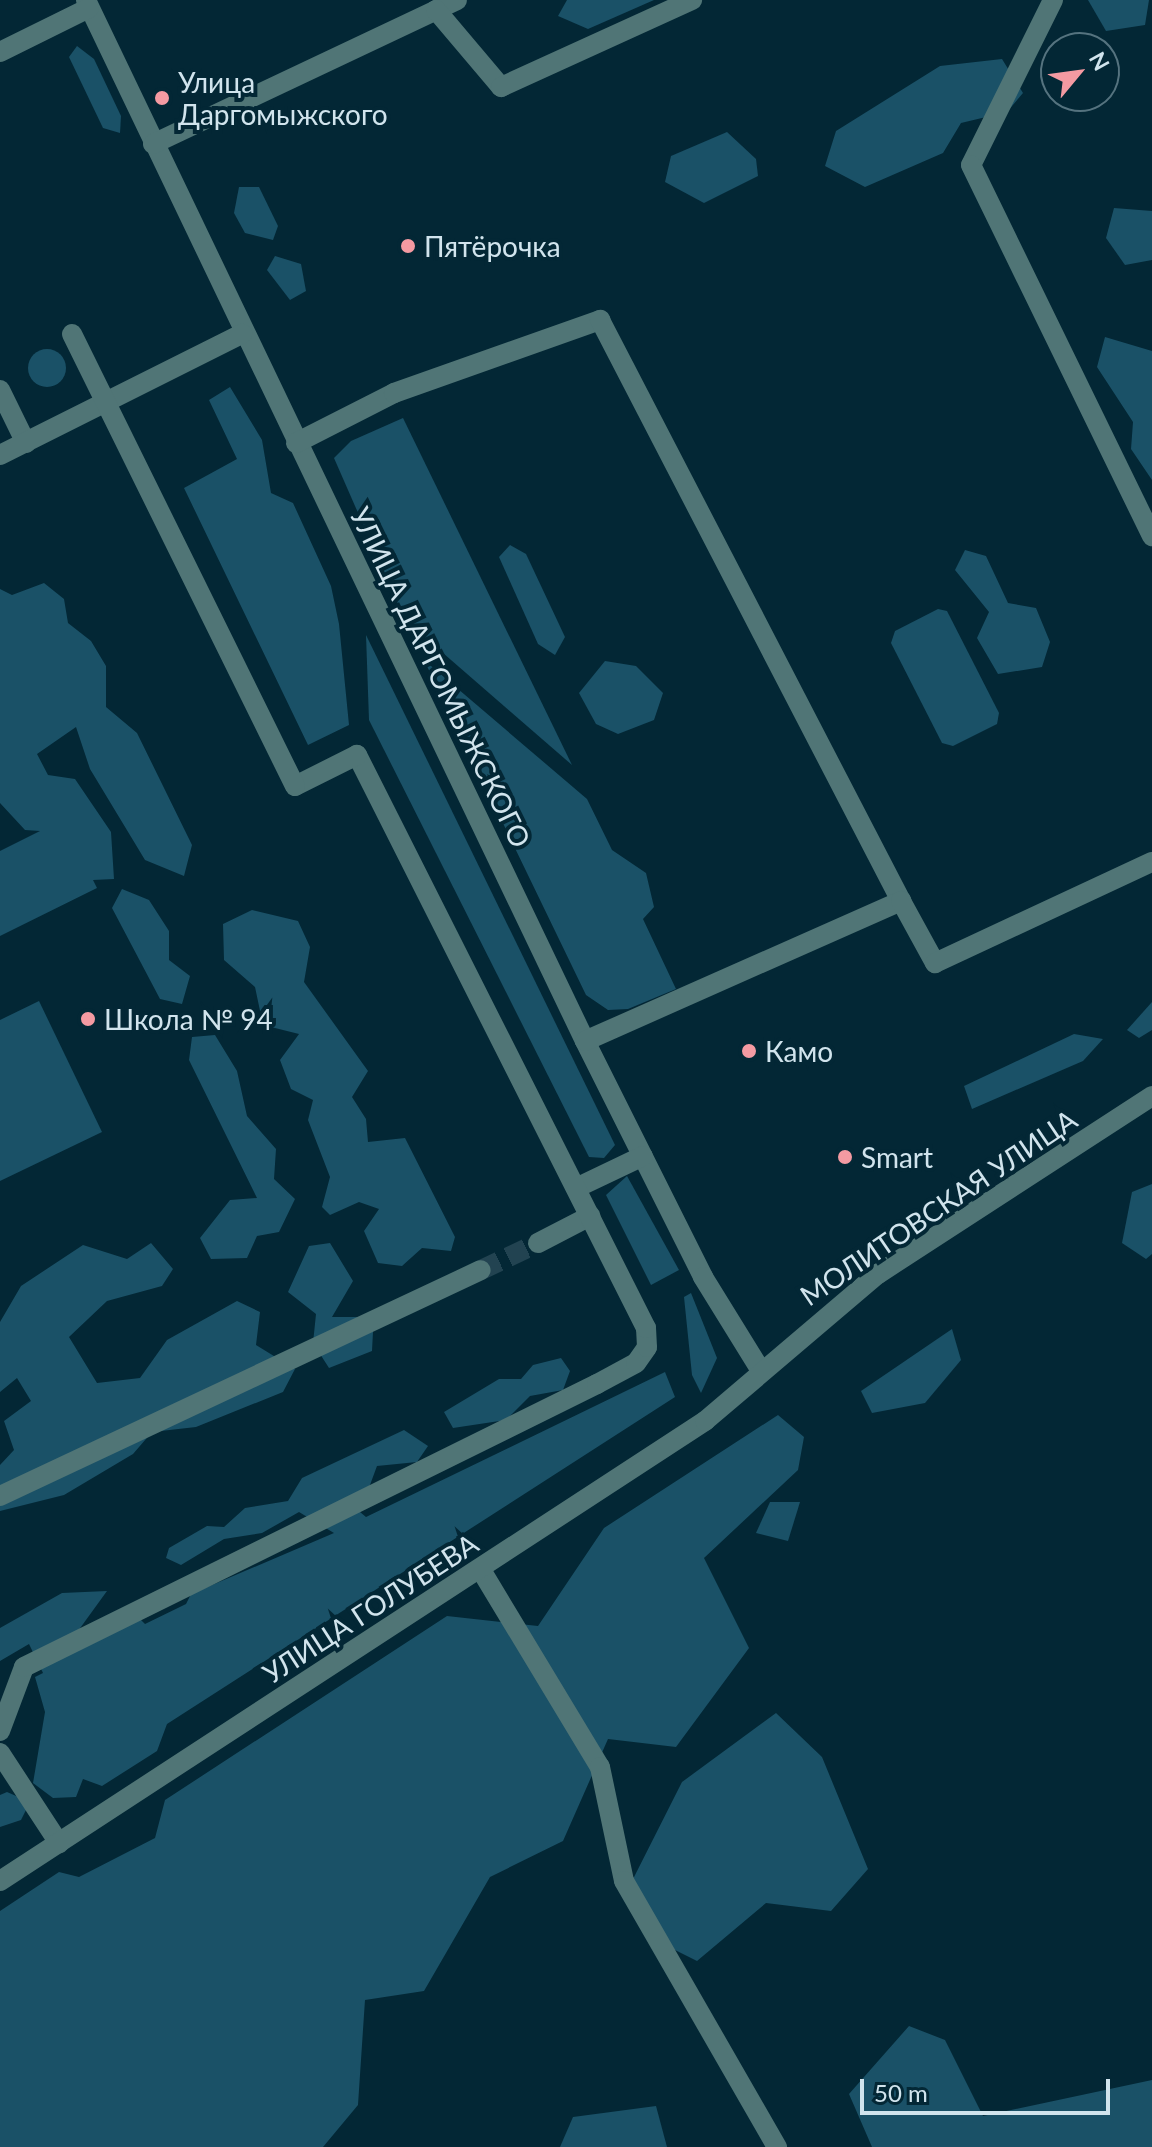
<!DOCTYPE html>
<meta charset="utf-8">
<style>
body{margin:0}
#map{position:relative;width:1152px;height:2147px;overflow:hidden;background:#032735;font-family:Lato,sans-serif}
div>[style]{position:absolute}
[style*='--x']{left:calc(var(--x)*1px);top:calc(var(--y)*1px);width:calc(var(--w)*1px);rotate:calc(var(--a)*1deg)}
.green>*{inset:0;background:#1a5167}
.round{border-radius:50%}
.minor-tunnel>*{height:20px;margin-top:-10px;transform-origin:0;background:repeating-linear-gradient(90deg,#224351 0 20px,transparent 0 30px)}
.minor>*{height:20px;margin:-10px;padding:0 10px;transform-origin:10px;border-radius:10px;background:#507576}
.dots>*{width:22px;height:22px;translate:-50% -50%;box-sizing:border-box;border:4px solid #032735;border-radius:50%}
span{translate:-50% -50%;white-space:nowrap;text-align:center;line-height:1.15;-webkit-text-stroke:8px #032735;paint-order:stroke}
.poi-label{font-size:28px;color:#d1e4ed}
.left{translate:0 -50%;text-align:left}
.street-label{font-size:28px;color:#d1e4ed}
.north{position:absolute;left:1040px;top:32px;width:80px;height:80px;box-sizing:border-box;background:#032735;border:2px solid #55737f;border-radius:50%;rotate:61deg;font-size:22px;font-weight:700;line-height:32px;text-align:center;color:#d1e4ed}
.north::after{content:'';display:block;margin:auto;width:28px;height:36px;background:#f49aa2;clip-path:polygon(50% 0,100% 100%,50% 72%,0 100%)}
.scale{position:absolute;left:860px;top:2079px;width:250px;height:36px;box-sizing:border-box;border:4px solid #d1e4ed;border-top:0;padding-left:10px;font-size:24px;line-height:28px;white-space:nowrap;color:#d1e4ed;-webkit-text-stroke:6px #032735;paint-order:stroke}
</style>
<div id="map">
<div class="green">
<i style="clip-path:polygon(567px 0,654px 0,588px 29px,558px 16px)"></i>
<i style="clip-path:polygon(1088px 0,1149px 0,1145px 25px,1106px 31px)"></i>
<i style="clip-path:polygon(77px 46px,94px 59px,121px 116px,120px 133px,103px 128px,69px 57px)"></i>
<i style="clip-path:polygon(1002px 59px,1023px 93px,1007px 112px,961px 123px,943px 153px,865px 187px,825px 166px,836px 131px,940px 66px)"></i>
<i style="clip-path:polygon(727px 132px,756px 159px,758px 176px,704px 203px,665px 182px,671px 156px)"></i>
<i style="clip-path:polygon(239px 187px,259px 187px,278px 226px,273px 240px,245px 233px,234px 213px)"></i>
<i style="clip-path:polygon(1114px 208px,1152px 211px,1152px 260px,1125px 265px,1106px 238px)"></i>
<i style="clip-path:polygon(275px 256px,301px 264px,306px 291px,290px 300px,267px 270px)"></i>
<i style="clip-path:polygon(1105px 337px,1152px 351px,1152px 480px,1131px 449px,1133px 422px,1097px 367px)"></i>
<i class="round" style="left:28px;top:349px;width:38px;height:38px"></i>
<i style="clip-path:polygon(230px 387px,262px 440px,271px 493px,293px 503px,331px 586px,339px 624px,349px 725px,308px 745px,184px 488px,237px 459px,209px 400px)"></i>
<i style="clip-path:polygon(403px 418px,572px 765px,405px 620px,334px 458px,351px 441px)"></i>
<i style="clip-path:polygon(510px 545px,526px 554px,565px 637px,555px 655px,538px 644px,499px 557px)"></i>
<i style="clip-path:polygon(965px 550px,986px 556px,1008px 603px,1036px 608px,1050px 642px,1042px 667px,998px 674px,977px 638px,989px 612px,955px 570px)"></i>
<i style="clip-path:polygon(44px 583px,64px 599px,68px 623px,91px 641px,106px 666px,106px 707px,137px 733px,192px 845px,184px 876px,145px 860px,90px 769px,76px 727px,37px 754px,48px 775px,75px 779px,111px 832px,114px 879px,93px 880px,97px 888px,0 936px,0 851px,40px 831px,25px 830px,0 803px,0 589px,12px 595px)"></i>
<i style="clip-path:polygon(938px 609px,947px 611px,999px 713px,997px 724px,953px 746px,942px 743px,891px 643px,895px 631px)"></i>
<i style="clip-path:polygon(366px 635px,615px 1145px,604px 1158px,589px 1157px,369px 720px)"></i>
<i style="clip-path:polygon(424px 660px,587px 799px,612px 850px,646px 873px,654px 907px,643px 919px,676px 989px,628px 1009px,608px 1010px,586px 995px)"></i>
<i style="clip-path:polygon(605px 661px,636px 666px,663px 693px,654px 720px,618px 734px,596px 724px,579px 693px)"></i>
<i style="clip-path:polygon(122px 889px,149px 900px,169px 931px,169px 960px,190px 976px,182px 1004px,160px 999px,112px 908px)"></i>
<i style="clip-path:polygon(252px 910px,298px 921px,310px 947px,304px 982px,368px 1071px,352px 1097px,366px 1119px,368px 1142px,405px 1138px,455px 1237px,451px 1251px,422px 1248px,402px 1266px,378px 1263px,364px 1231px,379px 1209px,359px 1202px,330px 1215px,322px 1207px,330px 1177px,308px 1120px,313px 1100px,291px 1089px,280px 1060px,299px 1034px,263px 1025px,255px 987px,224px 960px,223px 924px)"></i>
<i style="clip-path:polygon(39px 1001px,102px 1132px,0 1181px,0 1020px)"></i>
<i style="clip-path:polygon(1152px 1002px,1152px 1030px,1139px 1038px,1127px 1030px)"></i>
<i style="clip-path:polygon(1074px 1034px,1103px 1039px,1083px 1061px,972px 1109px,964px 1086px)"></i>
<i style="clip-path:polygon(215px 1035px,237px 1071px,247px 1116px,276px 1149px,274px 1179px,295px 1199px,279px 1232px,257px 1236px,247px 1258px,211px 1259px,200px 1238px,230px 1200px,257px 1198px,189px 1060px,192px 1037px)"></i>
<i style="clip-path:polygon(627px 1176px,679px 1270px,651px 1285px,606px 1195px)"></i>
<i style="clip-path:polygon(1152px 1184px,1152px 1254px,1146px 1259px,1122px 1243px,1132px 1192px)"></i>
<i style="clip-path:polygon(151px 1243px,173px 1269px,162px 1286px,107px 1301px,69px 1337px,97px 1383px,140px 1378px,167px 1340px,237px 1301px,260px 1312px,256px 1345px,295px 1369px,283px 1392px,196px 1427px,152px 1432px,133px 1454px,64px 1495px,0 1511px,0 1465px,14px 1450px,4px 1421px,31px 1401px,17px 1378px,0 1392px,0 1322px,21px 1286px,83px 1245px,127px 1259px)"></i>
<i style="clip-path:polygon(330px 1243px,353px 1281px,332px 1317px,362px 1317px,373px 1332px,372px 1351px,329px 1368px,313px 1343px,316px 1314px,288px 1292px,309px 1246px)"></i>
<i style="clip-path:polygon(691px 1293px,717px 1358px,701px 1393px,692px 1375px,684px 1297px)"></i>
<i style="clip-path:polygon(952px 1329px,961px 1360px,925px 1403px,872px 1413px,861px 1391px)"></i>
<i style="clip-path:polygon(561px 1358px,570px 1371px,563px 1390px,530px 1396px,506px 1420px,453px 1428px,444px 1412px,499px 1379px,521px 1379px,533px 1365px)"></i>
<i style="clip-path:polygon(665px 1372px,675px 1397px,167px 1724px,157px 1751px,102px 1786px,83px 1779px,76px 1797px,53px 1798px,33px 1783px,45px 1712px,35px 1677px,43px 1673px,29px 1644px,0 1661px,0 1628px,62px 1593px,107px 1591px,78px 1631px,137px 1616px,145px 1624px,186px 1604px,191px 1594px,334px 1533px,299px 1512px,262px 1533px,224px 1539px,181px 1565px,166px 1558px,169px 1548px,207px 1526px,224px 1527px,245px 1508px,288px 1501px,302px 1478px,404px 1430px,428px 1446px,417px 1462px,377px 1466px,360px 1512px,366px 1517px)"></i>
<i style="clip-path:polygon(778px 1415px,804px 1437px,798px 1470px,704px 1558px,749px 1648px,676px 1747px,608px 1739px,563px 1841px,490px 1877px,424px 1991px,365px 2000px,358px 2105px,323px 2147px,0 2147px,0 1911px,59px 1872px,79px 1877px,155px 1838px,165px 1800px,447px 1616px,538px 1626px,604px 1528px)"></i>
<i style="clip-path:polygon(770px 1502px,800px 1502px,788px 1541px,756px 1533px)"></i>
<i style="clip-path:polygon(776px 1713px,822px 1757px,868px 1869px,831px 1911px,766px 1903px,697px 1961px,659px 1942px,631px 1883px,682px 1782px)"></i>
<i style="clip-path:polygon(7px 1792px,30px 1802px,21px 1820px,0 1827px,0 1795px)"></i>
<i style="clip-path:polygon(909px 2026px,945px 2040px,983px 2116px,1152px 2080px,1152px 2147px,872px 2147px,849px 2094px)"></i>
<i style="clip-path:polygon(656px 2106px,667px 2147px,560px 2147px,573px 2117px)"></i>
</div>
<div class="minor-tunnel">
<i style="--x:481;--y:1270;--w:63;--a:-25.3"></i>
</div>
<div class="minor">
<i style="--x:86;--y:0;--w:1154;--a:64.39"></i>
<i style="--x:585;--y:1041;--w:264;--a:63.4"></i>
<i style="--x:703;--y:1277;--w:110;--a:58.3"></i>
<i style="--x:1053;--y:0;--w:184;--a:116.4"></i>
<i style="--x:971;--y:165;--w:413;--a:64"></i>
<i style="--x:436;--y:10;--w:23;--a:-25"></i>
<i style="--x:0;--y:52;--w:99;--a:-26.3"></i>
<i style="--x:153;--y:144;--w:313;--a:-25.3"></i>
<i style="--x:436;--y:10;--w:101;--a:49.8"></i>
<i style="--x:501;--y:87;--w:210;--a:-24.5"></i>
<i style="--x:0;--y:390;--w:59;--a:63.9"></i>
<i style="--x:296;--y:443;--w:110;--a:-27"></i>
<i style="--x:394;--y:393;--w:219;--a:-19.5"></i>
<i style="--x:600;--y:320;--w:654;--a:62.61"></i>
<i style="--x:0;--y:455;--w:271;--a:-26.6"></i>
<i style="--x:585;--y:1041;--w:346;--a:-23.9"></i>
<i style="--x:901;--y:901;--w:71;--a:61.3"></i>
<i style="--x:935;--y:963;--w:239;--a:-25"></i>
<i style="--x:576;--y:1188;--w:74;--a:-25.5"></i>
<i style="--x:538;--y:1243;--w:59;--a:-27.4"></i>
<i style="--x:0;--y:1496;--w:531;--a:-25.17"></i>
<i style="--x:481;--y:1570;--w:230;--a:58.9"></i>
<i style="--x:600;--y:1767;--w:116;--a:78.1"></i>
<i style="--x:624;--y:1881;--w:307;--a:60.1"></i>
<i style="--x:0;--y:1731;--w:68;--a:-69.4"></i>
<i style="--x:24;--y:1667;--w:639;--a:-26.28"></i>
<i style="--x:597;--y:1384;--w:44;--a:-28.3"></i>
<i style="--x:636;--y:1363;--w:19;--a:-55"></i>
<i style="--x:647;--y:1347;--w:19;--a:-93"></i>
<i style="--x:646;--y:1328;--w:642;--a:-116.76"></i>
<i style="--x:357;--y:755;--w:69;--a:153.4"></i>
<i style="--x:295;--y:786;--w:504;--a:-116.26"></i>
<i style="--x:0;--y:1753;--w:108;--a:56.8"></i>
<i style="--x:0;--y:1881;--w:842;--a:-33.12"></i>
<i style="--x:705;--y:1421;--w:227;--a:-40.4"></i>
<i style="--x:878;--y:1274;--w:327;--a:-33"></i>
</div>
<div class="dots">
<i style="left:162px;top:98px;background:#f49aa2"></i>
<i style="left:408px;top:246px;background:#f49aa2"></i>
<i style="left:88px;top:1019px;background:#f49aa2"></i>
<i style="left:749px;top:1051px;background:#f49aa2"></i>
<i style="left:845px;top:1157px;background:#f49aa2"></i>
</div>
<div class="poi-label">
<span class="left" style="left:178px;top:98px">Улица<br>Даргомыжского</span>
<span class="left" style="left:424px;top:246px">Пятёрочка</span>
<span class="left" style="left:104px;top:1019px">Школа № 94</span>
<span class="left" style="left:765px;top:1051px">Камо</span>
<span class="left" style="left:861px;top:1157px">Smart</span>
</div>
<div class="street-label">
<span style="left:441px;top:677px;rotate:64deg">УЛИЦА ДАРГОМЫЖСКОГО</span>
<span style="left:938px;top:1207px;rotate:-34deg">МОЛИТОВСКАЯ УЛИЦА</span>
<span style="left:370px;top:1608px;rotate:-33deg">УЛИЦА ГОЛУБЕВА</span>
</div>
<div class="north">N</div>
<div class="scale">50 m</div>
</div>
